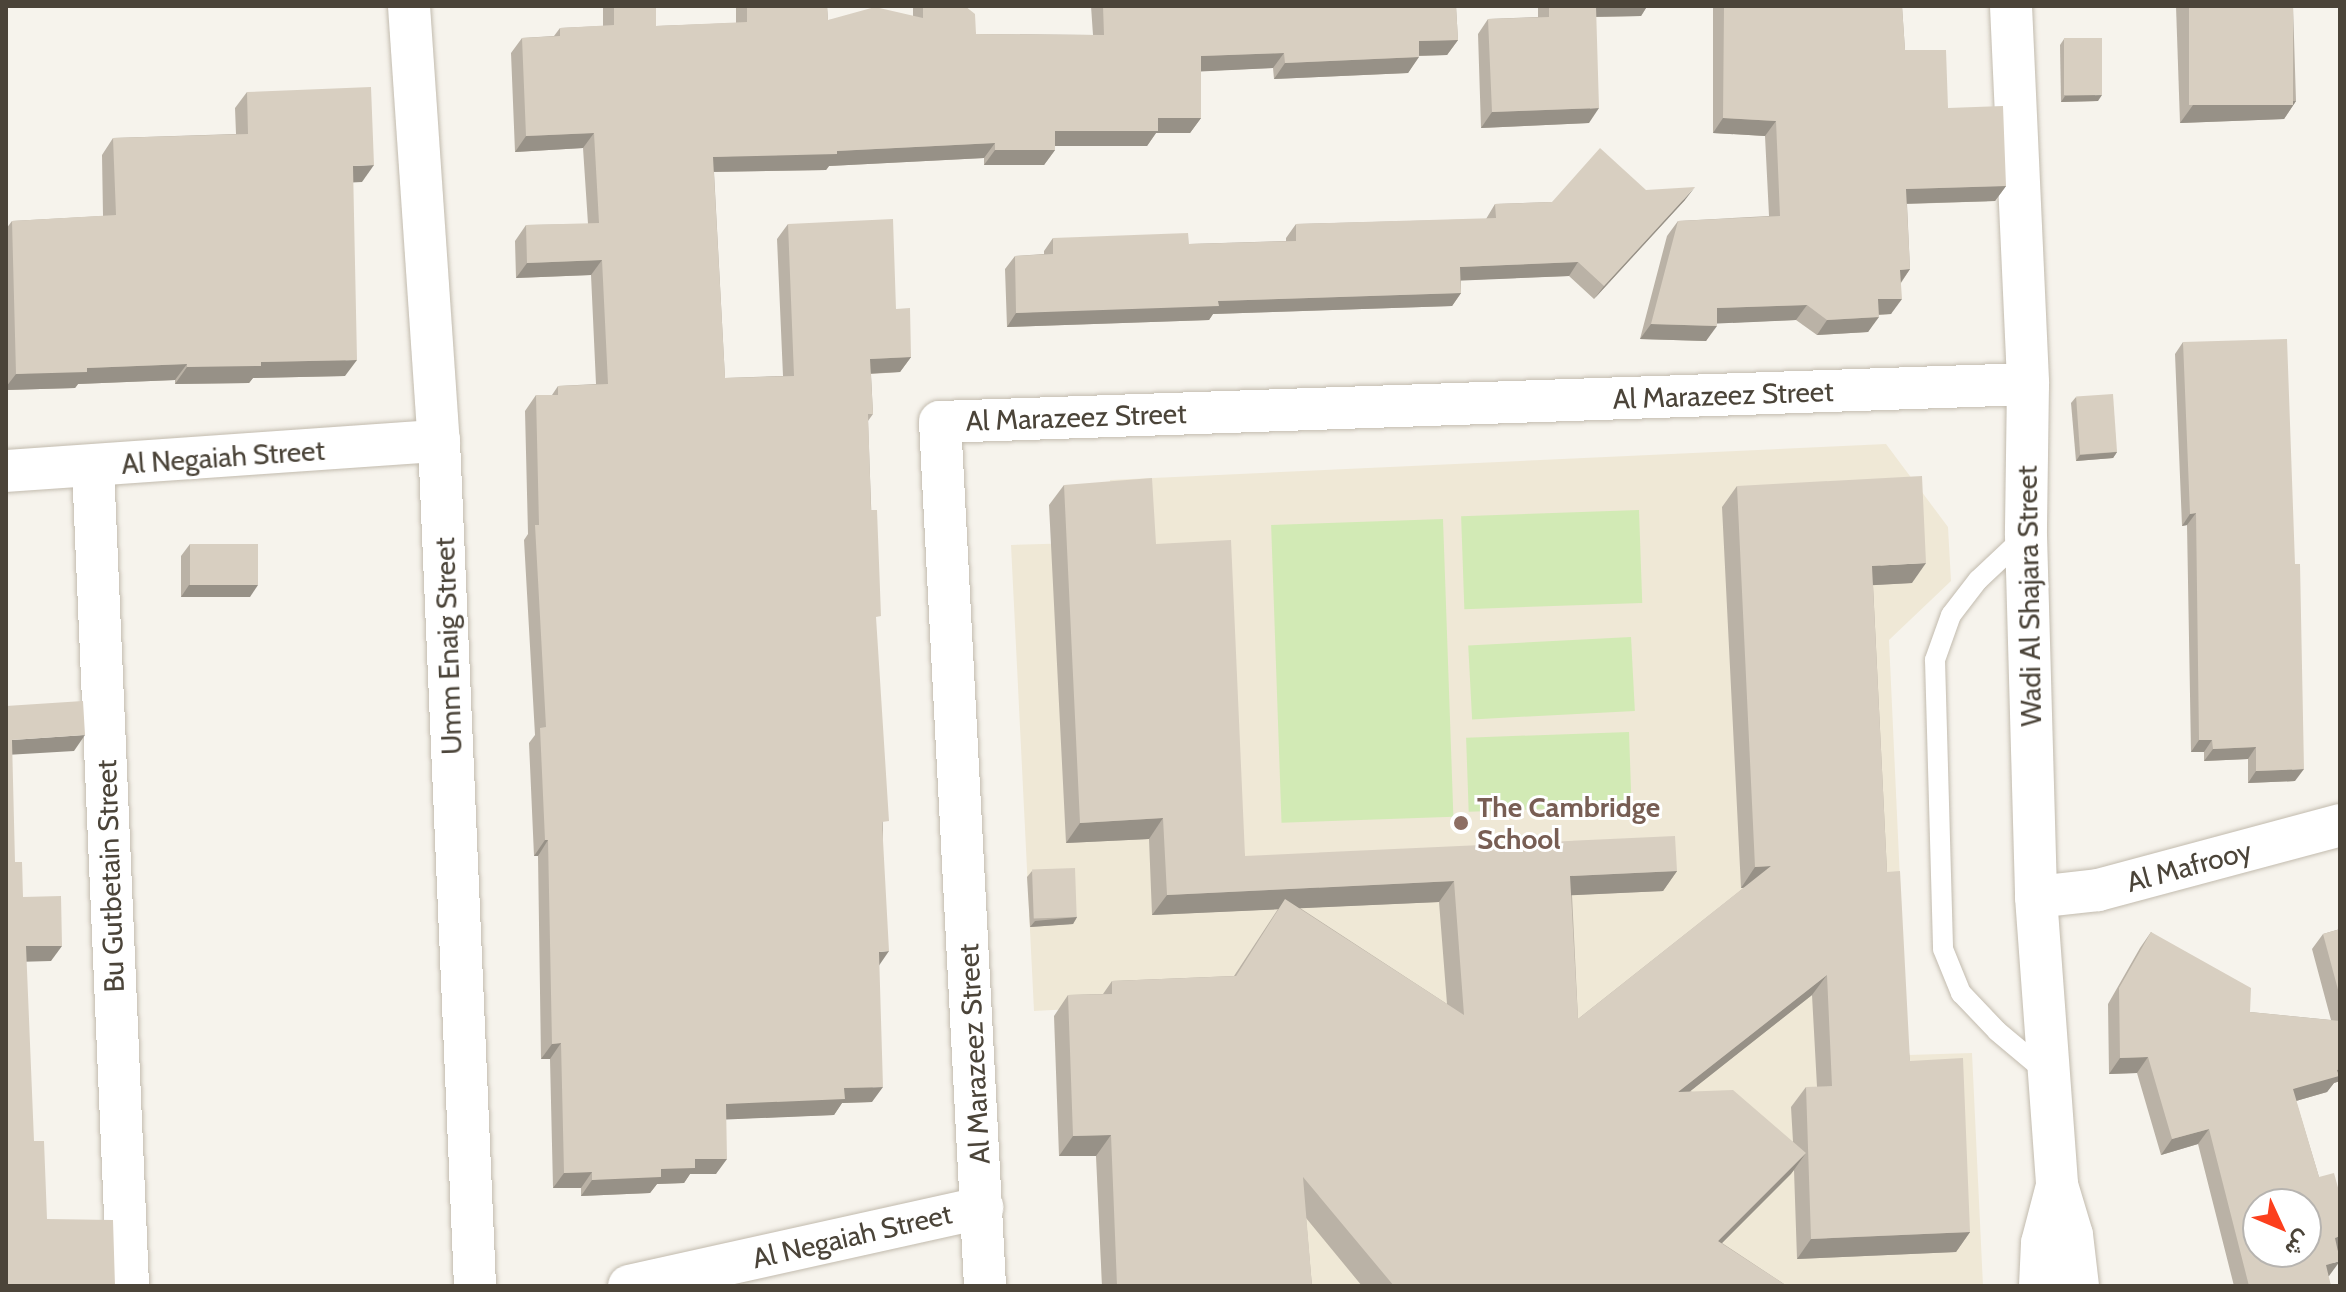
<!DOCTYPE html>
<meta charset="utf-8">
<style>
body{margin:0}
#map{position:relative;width:2346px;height:1292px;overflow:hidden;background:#f6f3ec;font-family:Cabin,Vazirmatn,sans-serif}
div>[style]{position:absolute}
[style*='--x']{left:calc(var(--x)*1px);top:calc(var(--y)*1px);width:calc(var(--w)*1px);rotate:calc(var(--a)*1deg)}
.education>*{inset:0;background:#efe8d6}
.green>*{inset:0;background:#d2eab5;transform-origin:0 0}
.roads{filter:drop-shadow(0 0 2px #c2bbae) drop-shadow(0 0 2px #c2bbae)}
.service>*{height:20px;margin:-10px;padding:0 10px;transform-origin:10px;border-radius:10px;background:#fff}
.minor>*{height:42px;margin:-21px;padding:0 21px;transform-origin:21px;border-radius:21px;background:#fff}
.wall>*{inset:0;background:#bab2a6}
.shaded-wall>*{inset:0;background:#979187}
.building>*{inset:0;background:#d8cfc1;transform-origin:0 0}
.dots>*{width:22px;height:22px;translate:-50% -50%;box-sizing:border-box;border:4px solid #fff;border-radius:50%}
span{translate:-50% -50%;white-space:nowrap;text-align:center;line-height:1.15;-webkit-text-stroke:6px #fff;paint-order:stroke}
.street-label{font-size:28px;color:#4b4439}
.education-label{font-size:28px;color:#785e54;font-weight:700}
.left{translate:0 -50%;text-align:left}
.frame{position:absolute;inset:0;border:8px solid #4b4439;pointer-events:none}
.north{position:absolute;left:2242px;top:1188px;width:80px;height:80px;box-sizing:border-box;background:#fff;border:2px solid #b7b4b0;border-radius:50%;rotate:134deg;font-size:22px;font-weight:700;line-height:32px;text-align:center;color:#4b4439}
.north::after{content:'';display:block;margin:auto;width:28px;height:36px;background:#fc3f1d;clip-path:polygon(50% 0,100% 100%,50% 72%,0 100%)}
</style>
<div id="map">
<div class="education">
<i style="clip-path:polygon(1886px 444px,1948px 527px,1951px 581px,1889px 640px,1908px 1055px,1972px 1053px,1983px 1286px,1102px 1286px,1090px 1008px,1034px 1011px,1011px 545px,1115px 542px,1110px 480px)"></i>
</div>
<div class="green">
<i style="left:1639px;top:510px;width:93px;height:178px;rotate:88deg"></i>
<i style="left:1443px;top:519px;width:298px;height:172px;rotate:88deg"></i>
<i style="left:1631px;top:637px;width:74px;height:163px;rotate:87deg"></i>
<i style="left:1629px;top:732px;width:74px;height:163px;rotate:88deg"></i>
</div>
<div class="roads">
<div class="service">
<i style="--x:2026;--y:535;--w:66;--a:136.8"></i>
<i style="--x:1978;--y:580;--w:44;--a:127.6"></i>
<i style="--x:1951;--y:615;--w:48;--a:109.6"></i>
<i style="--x:1935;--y:660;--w:289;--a:88.4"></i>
<i style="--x:1943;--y:949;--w:48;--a:67.8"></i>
<i style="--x:1961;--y:993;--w:52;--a:46.5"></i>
<i style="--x:1997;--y:1031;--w:65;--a:40"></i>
</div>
<div class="minor">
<i style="--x:409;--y:6;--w:436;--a:86.1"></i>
<i style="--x:439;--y:441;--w:846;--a:87.56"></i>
<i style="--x:2011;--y:6;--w:378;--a:87.4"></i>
<i style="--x:2028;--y:384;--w:151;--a:90.8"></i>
<i style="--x:2026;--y:535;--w:362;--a:88.4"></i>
<i style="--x:2036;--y:897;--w:289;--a:85.8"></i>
<i style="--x:2057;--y:1185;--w:52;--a:73.3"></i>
<i style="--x:2072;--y:1235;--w:51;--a:83.3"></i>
<i style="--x:93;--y:467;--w:820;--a:87.55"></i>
<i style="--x:6;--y:471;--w:434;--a:-4"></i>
<i style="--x:2036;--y:897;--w:62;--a:-6.4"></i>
<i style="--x:2098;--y:890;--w:251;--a:-15"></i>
<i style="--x:629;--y:1286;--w:362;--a:-12.5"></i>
<i style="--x:985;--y:1286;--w:865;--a:-92.98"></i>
<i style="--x:940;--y:422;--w:1089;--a:-2"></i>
<i style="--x:2040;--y:1286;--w:43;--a:-87.3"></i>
<i style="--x:2042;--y:1243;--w:59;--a:-75.3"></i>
</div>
</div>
<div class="wall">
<i style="clip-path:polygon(603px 6px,656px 6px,656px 26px,736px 23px,736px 6px,827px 6px,828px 20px,913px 16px,913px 6px,965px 6px,976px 34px,1093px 35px,1091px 6px,1456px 6px,1458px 40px,1447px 55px,1419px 56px,1408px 73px,1274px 79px,1273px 68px,1201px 71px,1201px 118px,1190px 133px,1156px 133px,1147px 146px,1055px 146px,1055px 150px,1044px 165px,984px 165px,984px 158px,829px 166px,826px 170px,714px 172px,725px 378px,783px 376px,777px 239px,788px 224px,896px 309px,911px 357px,900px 372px,871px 374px,873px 414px,868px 421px,883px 830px,879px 966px,872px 1102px,842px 1103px,834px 1115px,726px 1119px,716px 1174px,690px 1174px,684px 1183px,657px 1184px,650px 1193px,581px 1196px,581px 1188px,553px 1188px,550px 1059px,541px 1059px,538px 856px,534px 856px,529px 743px,535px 735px,524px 540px,528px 534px,525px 411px,536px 395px,552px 395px,558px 386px,596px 384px,591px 275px,516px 278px,515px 241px,526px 225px,588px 224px,583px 148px,515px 152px,511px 53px,522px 38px,554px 36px,560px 28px,603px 26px)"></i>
<i style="clip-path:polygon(1538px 6px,1902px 6px,1905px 50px,2006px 186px,1995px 201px,1907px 204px,1910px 269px,1901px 283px,1891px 314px,1879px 315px,1868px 332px,1817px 335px,1796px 320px,1717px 323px,1706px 341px,1640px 339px,1667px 236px,1678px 221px,1769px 216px,1765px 136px,1713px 133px,1713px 6px,1646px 8px,1641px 16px,1596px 17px,1589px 123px,1481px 128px,1478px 34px,1488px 19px,1538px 17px)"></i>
<i style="clip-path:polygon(2176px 6px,2293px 6px,2296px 101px,2284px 119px,2180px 123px)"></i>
<i style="clip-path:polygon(2064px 39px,2098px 101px,2061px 102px,2060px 45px)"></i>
<i style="clip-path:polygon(247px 92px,362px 182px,353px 182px,345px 376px,253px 378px,249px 383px,175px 384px,175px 380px,78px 384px,75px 388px,6px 390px,6px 229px,12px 221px,103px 216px,102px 155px,113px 138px,236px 134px,235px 108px)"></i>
<i style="clip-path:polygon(1646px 190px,1685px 200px,1594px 299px,1569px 276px,1461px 280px,1461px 293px,1452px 306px,1213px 314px,1209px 320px,1007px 327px,1005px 269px,1015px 256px,1044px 254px,1044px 251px,1053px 238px,1189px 244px,1286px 241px,1286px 238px,1296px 224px,1486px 219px,1495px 204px,1552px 202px)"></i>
<i style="clip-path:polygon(2183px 342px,2295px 781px,2248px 783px,2248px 759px,2204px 761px,2204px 752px,2191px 752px,2187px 525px,2182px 526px,2175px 354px)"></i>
<i style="clip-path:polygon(2076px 397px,2117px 452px,2113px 458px,2076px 461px,2071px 403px)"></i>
<i style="clip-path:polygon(evenodd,1064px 485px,1156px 544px,1245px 856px,1677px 871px,1663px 891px,1572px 895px,1578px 1019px,1745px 887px,1741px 888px,1722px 507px,1737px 486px,1912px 583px,1873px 585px,1887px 872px,1910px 1061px,1970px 1232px,1956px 1252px,1797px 1259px,1794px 1170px,1722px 1243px,1787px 1286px,1362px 1286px,1306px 1218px,1312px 1286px,1102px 1286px,1096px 1156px,1059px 1156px,1054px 1016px,1068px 995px,1103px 994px,1112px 981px,1234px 976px,1278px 909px,1152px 915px,1149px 839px,1066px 843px,1049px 505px,1064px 485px,1439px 902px,1447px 1004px,1300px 908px,1439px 902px,1064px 485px,1812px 995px,1817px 1087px,1806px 1087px,1791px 1107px,1793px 1142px,1690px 1091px,1812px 995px)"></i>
<i style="clip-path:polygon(190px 544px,250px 597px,181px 597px,181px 556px)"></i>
<i style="clip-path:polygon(1032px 871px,1077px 917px,1073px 924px,1030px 927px,1027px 877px)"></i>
<i style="clip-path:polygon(2340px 929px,2340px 1081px,2334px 1083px,2327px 1092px,2296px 1101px,2319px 1177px,2340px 1195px,2340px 1248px,2338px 1250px,2328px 1277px,2331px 1286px,2234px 1286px,2198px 1144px,2161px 1155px,2137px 1073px,2109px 1074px,2108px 1004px,2140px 948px,2151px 932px,2250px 1012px,2331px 1020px,2312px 949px,2323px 934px)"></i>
</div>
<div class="shaded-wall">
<i style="clip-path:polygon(1592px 6px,1714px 6px,1646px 8px,1641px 16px,1585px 17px)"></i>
<i style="clip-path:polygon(1458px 40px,1447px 55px,1408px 56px,1419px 41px)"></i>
<i style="clip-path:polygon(1284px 53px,1273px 68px,1190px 72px,1201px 56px)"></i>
<i style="clip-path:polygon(1419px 57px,1408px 73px,1274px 79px,1285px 63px)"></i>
<i style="clip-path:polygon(2102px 95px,2098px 101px,2061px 102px,2065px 96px)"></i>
<i style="clip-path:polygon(2296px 101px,2284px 119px,2180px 123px,2193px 105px)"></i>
<i style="clip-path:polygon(1599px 108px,1589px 123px,1481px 128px,1492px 112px)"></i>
<i style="clip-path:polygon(1158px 118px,1201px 118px,1190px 133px,1156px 133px,1147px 146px,1044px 146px,1055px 131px)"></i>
<i style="clip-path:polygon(1723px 118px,1776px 121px,1765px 136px,1713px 133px)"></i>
<i style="clip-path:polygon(594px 133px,583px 148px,515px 152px,526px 136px)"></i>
<i style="clip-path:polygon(995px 143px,984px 158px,829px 166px,826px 170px,702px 172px,713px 157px)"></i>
<i style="clip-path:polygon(995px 150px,1055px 150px,1044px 165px,984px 165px)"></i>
<i style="clip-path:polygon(374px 165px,362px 182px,341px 183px,353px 166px)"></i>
<i style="clip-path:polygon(2006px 186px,1995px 201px,1895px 204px,1906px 189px)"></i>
<i style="clip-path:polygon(1695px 187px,1685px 200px,1594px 299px,1604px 286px)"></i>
<i style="clip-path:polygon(602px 260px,591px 275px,516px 278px,527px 263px)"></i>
<i style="clip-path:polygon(1578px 262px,1569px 276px,1451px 281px,1460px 267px)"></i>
<i style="clip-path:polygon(1910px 269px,1899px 285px,1900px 270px)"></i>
<i style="clip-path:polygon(1461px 293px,1452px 306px,1213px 314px,1209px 320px,1007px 327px,1016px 313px,1218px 301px)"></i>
<i style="clip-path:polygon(1878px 299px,1902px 299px,1891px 314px,1867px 315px)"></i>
<i style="clip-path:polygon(1807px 305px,1796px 320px,1707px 324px,1717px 308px)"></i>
<i style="clip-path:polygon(1879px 317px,1868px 332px,1817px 335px,1827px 320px)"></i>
<i style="clip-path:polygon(1651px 324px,1717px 326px,1706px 341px,1640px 339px)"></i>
<i style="clip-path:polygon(911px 357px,900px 372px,860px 374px,870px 359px)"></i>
<i style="clip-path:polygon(357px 360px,345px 376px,253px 378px,249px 383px,175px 384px,187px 367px,261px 362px)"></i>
<i style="clip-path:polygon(187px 364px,175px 380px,78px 384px,75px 388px,6px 390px,6px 387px,16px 374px,87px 368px)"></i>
<i style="clip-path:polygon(2117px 452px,2113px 458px,2076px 461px,2080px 455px)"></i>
<i style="clip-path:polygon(2196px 513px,2187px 525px,2182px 526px,2190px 514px)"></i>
<i style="clip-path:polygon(1926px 563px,1912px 583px,1858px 586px,1872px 566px)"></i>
<i style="clip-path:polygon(189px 585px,258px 585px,250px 597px,181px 597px)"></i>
<i style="clip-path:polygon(85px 735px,74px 751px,6px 755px,12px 740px)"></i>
<i style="clip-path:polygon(2199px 740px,2212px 740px,2204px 752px,2191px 752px)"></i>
<i style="clip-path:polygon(2256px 747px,2248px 759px,2204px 761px,2213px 749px)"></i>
<i style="clip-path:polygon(2304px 769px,2295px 781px,2248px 783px,2256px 771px)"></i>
<i style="clip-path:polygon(1163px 818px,1149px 839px,1066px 843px,1080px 823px)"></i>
<i style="clip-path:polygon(545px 840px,548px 840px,538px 856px,534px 856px)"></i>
<i style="clip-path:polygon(1771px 866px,1757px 887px,1741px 888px,1755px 867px)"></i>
<i style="clip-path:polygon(1677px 871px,1663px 891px,1556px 896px,1570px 876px)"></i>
<i style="clip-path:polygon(1454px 881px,1439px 902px,1152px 915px,1167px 895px)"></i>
<i style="clip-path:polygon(1077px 917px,1073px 924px,1030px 927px,1035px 921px)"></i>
<i style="clip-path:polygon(26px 946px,62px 946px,51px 961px,15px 962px)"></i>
<i style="clip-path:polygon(889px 951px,878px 967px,879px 952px)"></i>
<i style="clip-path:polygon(1827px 975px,1812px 995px,1664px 1112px,1678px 1092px)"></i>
<i style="clip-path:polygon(561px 1043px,550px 1059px,541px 1059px,552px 1044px)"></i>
<i style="clip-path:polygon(2148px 1057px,2137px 1073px,2109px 1074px,2120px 1058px)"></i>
<i style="clip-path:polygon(2340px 1069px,2340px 1081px,2334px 1083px,2327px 1092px,2282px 1105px,2293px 1089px)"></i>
<i style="clip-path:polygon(883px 1087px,872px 1102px,842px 1103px,834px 1115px,715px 1120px,726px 1104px,844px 1088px)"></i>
<i style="clip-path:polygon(2209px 1129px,2198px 1144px,2161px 1155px,2172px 1139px)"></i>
<i style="clip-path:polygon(1111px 1135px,1096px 1156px,1059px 1156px,1073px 1136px)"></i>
<i style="clip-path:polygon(1806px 1153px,1791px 1174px,1704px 1261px,1718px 1241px)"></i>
<i style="clip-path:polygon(695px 1159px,727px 1159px,716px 1174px,690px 1174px,684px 1183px,657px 1184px,650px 1193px,581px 1196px,592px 1180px,661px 1169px)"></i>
<i style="clip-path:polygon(592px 1172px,581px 1188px,553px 1188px,564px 1173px)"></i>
<i style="clip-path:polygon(1970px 1232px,1956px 1252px,1797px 1259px,1811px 1239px)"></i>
<i style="clip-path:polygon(2340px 1236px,2340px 1248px,2339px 1250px,2324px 1254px,2335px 1238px)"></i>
<i style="clip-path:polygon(2340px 1261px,2329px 1276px,2314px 1281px,2326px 1265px)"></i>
</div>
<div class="building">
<i style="clip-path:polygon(614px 6px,656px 6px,656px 26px,747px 22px,747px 6px,827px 6px,828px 20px,875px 7px,923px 18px,923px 6px,965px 6px,975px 14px,976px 34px,1104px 35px,1103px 6px,1456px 6px,1458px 40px,1419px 41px,1419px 57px,1285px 63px,1284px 53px,1201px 56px,1201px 118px,1158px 118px,1158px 131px,1055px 131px,1055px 150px,995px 150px,995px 143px,837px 151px,837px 154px,713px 157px,725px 378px,794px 376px,788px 224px,893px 219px,896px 309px,910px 308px,911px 357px,870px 359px,873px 414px,868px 414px,871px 510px,877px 510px,881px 616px,876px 617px,889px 821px,882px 822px,889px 951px,879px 952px,883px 1087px,844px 1088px,845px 1099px,726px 1104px,727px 1159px,695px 1159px,695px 1168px,661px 1169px,661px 1177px,592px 1180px,592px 1172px,564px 1173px,561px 1043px,552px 1044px,548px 840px,545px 840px,540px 728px,546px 727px,535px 525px,539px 525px,536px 395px,558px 395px,558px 386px,608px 384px,602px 260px,527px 263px,526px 225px,599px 223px,594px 133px,526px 136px,522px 38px,560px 36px,560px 28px,614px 25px)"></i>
<i style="clip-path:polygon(1549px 6px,1596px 6px,1599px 108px,1492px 112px,1488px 19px,1549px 17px)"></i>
<i style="clip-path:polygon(1724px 6px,1902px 6px,1905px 50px,1946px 50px,1948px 108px,2003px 106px,2006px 186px,1906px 189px,1910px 269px,1900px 270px,1902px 299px,1878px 299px,1879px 317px,1827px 320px,1807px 305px,1717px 308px,1717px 326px,1651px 324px,1678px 221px,1780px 216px,1776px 121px,1723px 118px)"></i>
<i style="left:2189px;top:6px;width:104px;height:99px"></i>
<i style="left:2102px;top:38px;width:57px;height:38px;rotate:90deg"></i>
<i style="clip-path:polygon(371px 87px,374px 165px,353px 166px,357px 360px,261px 362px,261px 366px,187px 367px,187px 364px,87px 368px,87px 372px,16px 374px,12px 221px,116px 215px,113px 138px,248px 134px,247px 92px)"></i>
<i style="clip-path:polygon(1600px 148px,1646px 190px,1695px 187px,1604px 286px,1578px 262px,1460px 267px,1461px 293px,1218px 301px,1219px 306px,1016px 313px,1015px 256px,1053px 254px,1053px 238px,1188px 233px,1189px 244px,1296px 241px,1296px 224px,1496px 218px,1495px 204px,1552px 202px)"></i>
<i style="clip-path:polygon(2287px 339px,2295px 564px,2300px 564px,2304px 769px,2256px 771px,2256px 747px,2213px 749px,2212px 740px,2199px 740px,2196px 513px,2190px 514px,2183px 342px)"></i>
<i style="left:2113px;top:394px;width:58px;height:37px;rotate:86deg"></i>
<i style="clip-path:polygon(1922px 476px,1926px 563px,1872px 566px,1887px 872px,1900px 871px,1910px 1061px,1963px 1058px,1970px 1232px,1811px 1239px,1806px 1087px,1832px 1086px,1827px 975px,1678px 1092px,1733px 1090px,1806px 1153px,1718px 1241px,1787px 1286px,1394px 1286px,1303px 1177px,1312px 1286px,1117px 1286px,1111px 1135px,1073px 1136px,1068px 995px,1112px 994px,1112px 981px,1236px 976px,1285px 899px,1464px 1015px,1454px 881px,1167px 895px,1163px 818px,1080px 823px,1064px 485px,1152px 478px,1156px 544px,1231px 540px,1245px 856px,1675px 836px,1677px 871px,1570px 876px,1578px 1019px,1771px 866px,1755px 867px,1737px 486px)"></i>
<i style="left:190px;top:544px;width:68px;height:41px"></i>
<i style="clip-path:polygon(83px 701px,85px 735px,12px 740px,15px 862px,22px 862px,23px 897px,61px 896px,62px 946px,26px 946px,34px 1141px,44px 1141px,47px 1219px,113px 1220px,115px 1286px,6px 1286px,6px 706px)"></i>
<i style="left:1075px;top:868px;width:49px;height:43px;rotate:88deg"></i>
<i style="clip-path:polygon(2340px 929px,2340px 997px,2323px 934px)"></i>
<i style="clip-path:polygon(evenodd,2151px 932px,2251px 988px,2250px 1012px,2340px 1021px,2340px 1069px,2337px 1070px,2339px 1076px,2293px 1089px,2319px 1177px,2334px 1173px,2340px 1195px,2340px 1236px,2335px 1238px,2340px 1261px,2326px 1265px,2331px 1286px,2249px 1286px,2209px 1129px,2172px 1139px,2148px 1057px,2120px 1058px,2119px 988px,2151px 932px,2258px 1204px,2306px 1204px,2306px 1252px,2258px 1252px,2258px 1204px)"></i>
</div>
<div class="dots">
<i style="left:1461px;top:823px;background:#8d6e63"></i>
</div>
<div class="street-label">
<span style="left:1723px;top:395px;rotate:-2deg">Al Marazeez Street</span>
<span style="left:1076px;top:417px;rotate:-2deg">Al Marazeez Street</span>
<span style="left:223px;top:457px;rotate:-4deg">Al Negaiah Street</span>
<span style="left:2029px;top:596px;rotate:-91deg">Wadi Al Shajara Street</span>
<span style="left:448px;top:646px;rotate:-92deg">Umm Enaig Street</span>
<span style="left:2189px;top:866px;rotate:-15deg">Al Mafrooy</span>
<span style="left:110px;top:876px;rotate:-92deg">Bu Gutbetain Street</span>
<span style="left:974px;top:1054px;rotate:-93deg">Al Marazeez Street</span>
<span style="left:852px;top:1236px;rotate:-13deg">Al Negaiah Street</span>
</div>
<div class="education-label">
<span class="left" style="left:1477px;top:823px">The Cambridge<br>School</span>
</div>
<div class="frame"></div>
<div class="north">ش</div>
</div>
